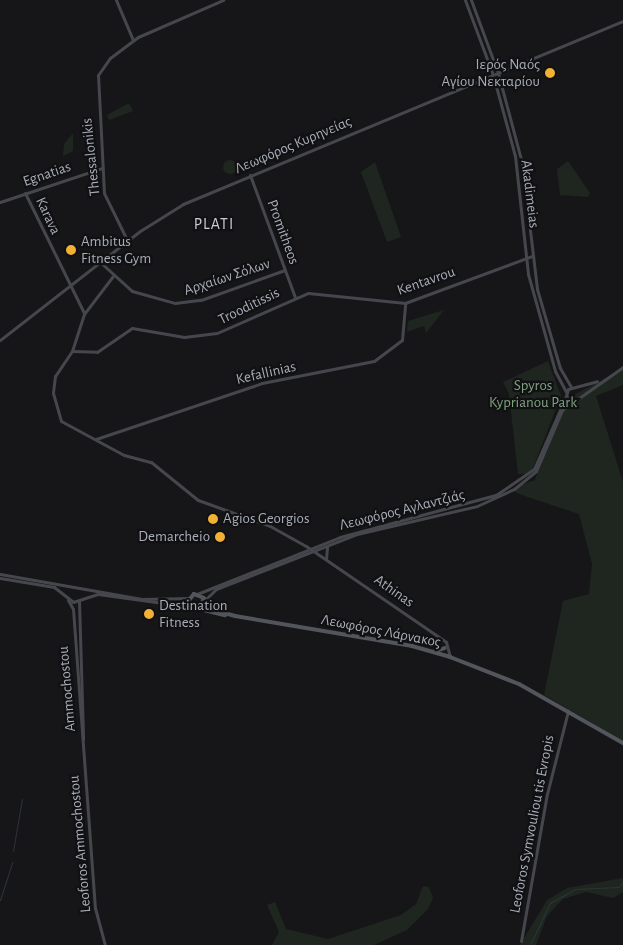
<!DOCTYPE html>
<meta charset="utf-8">
<style>
body{margin:0}
#map{position:relative;width:623px;height:945px;overflow:hidden;background:#161618;font-family:"Alegreya Sans",sans-serif}
div>[style]{position:absolute}
[style*='--x']{left:calc(var(--x)*1px);top:calc(var(--y)*1px);width:calc(var(--w)*1px);rotate:calc(var(--a)*1deg)}
.green>*{inset:0;background:#1e261f}
.round{border-radius:50%}
.stream>*{height:1px;margin:-0.5px;padding:0 0.5px;transform-origin:0.5px;border-radius:0.5px;background:#2c353c}
.secondary>*{height:3px;margin:-1.5px;padding:0 1.5px;transform-origin:1.5px;border-radius:1.5px;background:#45474d}
.primary>*{height:4px;margin:-2px;padding:0 2px;transform-origin:2px;border-radius:2px;background:#53555c}
.dots>*{width:14px;height:14px;translate:-50% -50%;box-sizing:border-box;border:2px solid #111113;border-radius:50%}
span{translate:-50% -50%;white-space:nowrap;text-align:center;line-height:1.15;-webkit-text-stroke:4.5px #111113;paint-order:stroke}
.poi-label{font-size:15px;color:#a8adb8}
.right{translate:-100% -50%;text-align:right}
.left{translate:0 -50%;text-align:left}
.street-label{font-size:15px;color:#a8adb8}
.park-label{font-size:15px;color:#7fa381}
.neighbourhood-label{font-size:16px;color:#c9ccd4;letter-spacing:1px}
</style>
<div id="map">
<div class="green">
<i style="clip-path:polygon(129px 103px,133px 111px,109px 120px,107px 115px)"></i>
<i style="clip-path:polygon(73px 133px,73px 151px,63px 156px,64px 144px)"></i>
<i class="round" style="left:223px;top:160px;width:14px;height:14px"></i>
<i style="clip-path:polygon(568px 161px,590px 193px,588px 197px,560px 195px,557px 169px)"></i>
<i style="clip-path:polygon(375px 162px,401px 237px,387px 242px,361px 172px)"></i>
<i style="clip-path:polygon(444px 310px,426px 333px,424px 326px,407px 332px,408px 321px)"></i>
<i style="clip-path:polygon(548px 361px,561px 396px,533px 468px,529px 474px,518px 474px,509px 394px,503px 382px)"></i>
<i style="clip-path:polygon(623px 369px,623px 385px,596px 396px,623px 482px,623px 741px,544px 695px,563px 601px,589px 594px,592px 564px,579px 514px,516px 493px,515px 487px,535px 480px,564px 400px)"></i>
<i style="clip-path:polygon(623px 878px,623px 892px,613px 898px,586px 892px,563px 899px,547px 916px,536px 945px,520px 945px,547px 900px,567px 888px)"></i>
<i style="clip-path:polygon(423px 886px,429px 887px,433px 898px,428px 909px,407px 930px,374px 945px,272px 945px,279px 932px,267px 905px,275px 902px,286px 929px,328px 939px,401px 915px,416px 904px)"></i>
</div>
<div class="stream">
<i style="--x:13;--y:851;--w:53;--a:-80.2"></i>
<i style="--x:0;--y:900;--w:40;--a:-72"></i>
<i style="--x:530;--y:945;--w:47;--a:-64.5"></i>
<i style="--x:550;--y:903;--w:29;--a:-29"></i>
<i style="--x:575;--y:889;--w:44;--a:-2.6"></i>
<i style="--x:619;--y:887;--w:7;--a:-56"></i>
</div>
<div class="secondary">
<i style="--x:116;--y:0;--w:43;--a:67"></i>
<i style="--x:465;--y:0;--w:80;--a:69.5"></i>
<i style="--x:493;--y:75;--w:84;--a:74.8"></i>
<i style="--x:515;--y:156;--w:119;--a:83.7"></i>
<i style="--x:528;--y:274;--w:101;--a:74.4"></i>
<i style="--x:555;--y:371;--w:24;--a:62"></i>
<i style="--x:471;--y:0;--w:78;--a:69.7"></i>
<i style="--x:498;--y:73;--w:93;--a:75.1"></i>
<i style="--x:522;--y:163;--w:127;--a:83.2"></i>
<i style="--x:537;--y:289;--w:82;--a:73.8"></i>
<i style="--x:560;--y:368;--w:22;--a:60"></i>
<i style="--x:250;--y:175;--w:130;--a:69.8"></i>
<i style="--x:25;--y:193;--w:134;--a:63.8"></i>
<i style="--x:0;--y:202;--w:108;--a:-18.4"></i>
<i style="--x:127;--y:240;--w:52;--a:-116.1"></i>
<i style="--x:104;--y:193;--w:118;--a:-92.9"></i>
<i style="--x:98;--y:75;--w:21;--a:-55"></i>
<i style="--x:110;--y:58;--w:35;--a:-37"></i>
<i style="--x:138;--y:37;--w:93;--a:-23.5"></i>
<i style="--x:100;--y:262;--w:43;--a:42.2"></i>
<i style="--x:132;--y:291;--w:45;--a:15.6"></i>
<i style="--x:175;--y:303;--w:26;--a:-7"></i>
<i style="--x:201;--y:300;--w:89;--a:-19.7"></i>
<i style="--x:113;--y:276;--w:48;--a:127.3"></i>
<i style="--x:84;--y:314;--w:39;--a:108"></i>
<i style="--x:72;--y:351;--w:30;--a:124"></i>
<i style="--x:55;--y:376;--w:17;--a:97"></i>
<i style="--x:53;--y:393;--w:29;--a:74"></i>
<i style="--x:61;--y:421;--w:72;--a:28.4"></i>
<i style="--x:124;--y:455;--w:28;--a:15"></i>
<i style="--x:151;--y:462;--w:60;--a:39"></i>
<i style="--x:198;--y:500;--w:77;--a:19.9"></i>
<i style="--x:270;--y:526;--w:41;--a:29.1"></i>
<i style="--x:306;--y:546;--w:170;--a:34.4"></i>
<i style="--x:446;--y:642;--w:16;--a:75"></i>
<i style="--x:0;--y:340;--w:177;--a:-37.9"></i>
<i style="--x:140;--y:231;--w:51;--a:-32.1"></i>
<i style="--x:183;--y:204;--w:477;--a:-22.6"></i>
<i style="--x:72;--y:351;--w:25;--a:2"></i>
<i style="--x:97;--y:352;--w:42;--a:-34.4"></i>
<i style="--x:132;--y:328;--w:53;--a:9.8"></i>
<i style="--x:184;--y:337;--w:33;--a:-7"></i>
<i style="--x:217;--y:333;--w:99;--a:-23.7"></i>
<i style="--x:308;--y:293;--w:98;--a:5.9"></i>
<i style="--x:405;--y:303;--w:135;--a:-20.3"></i>
<i style="--x:573;--y:402;--w:9;--a:-139"></i>
<i style="--x:566;--y:396;--w:7;--a:-74"></i>
<i style="--x:568;--y:389;--w:30;--a:-15"></i>
<i style="--x:96;--y:439;--w:175;--a:-18.6"></i>
<i style="--x:262;--y:383;--w:114;--a:-11.1"></i>
<i style="--x:374;--y:361;--w:35;--a:-37"></i>
<i style="--x:402;--y:340;--w:37;--a:-85"></i>
<i style="--x:326;--y:559;--w:12;--a:-85"></i>
<i style="--x:0;--y:574;--w:144;--a:10"></i>
<i style="--x:142;--y:599;--w:48;--a:-1.2"></i>
<i style="--x:0;--y:578;--w:55;--a:9.5"></i>
<i style="--x:54;--y:587;--w:24;--a:38"></i>
<i style="--x:73;--y:602;--w:26;--a:-18"></i>
<i style="--x:98;--y:594;--w:95;--a:7.9"></i>
<i style="--x:197;--y:594;--w:154;--a:-21.7"></i>
<i style="--x:340;--y:537;--w:162;--a:-15.1"></i>
<i style="--x:496;--y:495;--w:46;--a:-34.4"></i>
<i style="--x:534;--y:469;--w:80;--a:-66.3"></i>
<i style="--x:68;--y:600;--w:10;--a:61"></i>
<i style="--x:73;--y:609;--w:300;--a:85.8"></i>
<i style="--x:95;--y:908;--w:38;--a:75"></i>
<i style="--x:205;--y:600;--w:16;--a:-45"></i>
<i style="--x:216;--y:589;--w:151;--a:-21.3"></i>
<i style="--x:357;--y:534;--w:123;--a:-13.1"></i>
<i style="--x:477;--y:506;--w:41;--a:-24.7"></i>
<i style="--x:514;--y:489;--w:28;--a:-39"></i>
<i style="--x:536;--y:471;--w:66;--a:-66.9"></i>
<i style="--x:562;--y:410;--w:75;--a:-35.2"></i>
<i style="--x:79;--y:601;--w:138;--a:88.3"></i>
<i style="--x:521;--y:941;--w:149;--a:-80"></i>
<i style="--x:547;--y:794;--w:86;--a:-75.8"></i>
</div>
<div class="primary">
<i style="--x:205;--y:603;--w:11;--a:41"></i>
<i style="--x:213;--y:610;--w:23;--a:15"></i>
<i style="--x:235;--y:616;--w:180;--a:9.6"></i>
<i style="--x:412;--y:646;--w:40;--a:16"></i>
<i style="--x:450;--y:657;--w:74;--a:21.4"></i>
<i style="--x:519;--y:684;--w:120;--a:29.6"></i>
<i style="--x:199;--y:609;--w:12;--a:-66"></i>
<i style="--x:204;--y:598;--w:11;--a:-158"></i>
<i style="--x:194;--y:594;--w:8;--a:130"></i>
<i style="--x:189;--y:600;--w:8;--a:67"></i>
<i style="--x:192;--y:607;--w:34;--a:14"></i>
<i style="--x:435;--y:651;--w:10;--a:-17"></i>
</div>
<div class="dots">
<i style="left:550px;top:73px;background:#f2b134"></i>
<i style="left:71px;top:250px;background:#f2b134"></i>
<i style="left:213px;top:519px;background:#f2b134"></i>
<i style="left:220px;top:537px;background:#f2b134"></i>
<i style="left:149px;top:614px;background:#f2b134"></i>
</div>
<div class="poi-label">
<span class="right" style="left:540px;top:73px">Ιερός Ναός<br>Αγίου Νεκταρίου</span>
<span class="left" style="left:81px;top:250px">Ambitus<br>Fitness Gym</span>
<span class="left" style="left:223px;top:519px">Agios Georgios</span>
<span class="right" style="left:210px;top:537px">Demarcheio</span>
<span class="left" style="left:159px;top:614px">Destination<br>Fitness</span>
</div>
<div class="street-label">
<span style="left:293px;top:145px;rotate:-23deg">Λεωφόρος Κυρηνείας</span>
<span style="left:91px;top:157px;rotate:-96deg">Thessalonikis</span>
<span style="left:47px;top:174px;rotate:-19deg">Egnatias</span>
<span style="left:530px;top:194px;rotate:83deg">Akadimeias</span>
<span style="left:48px;top:216px;rotate:65deg">Karava</span>
<span style="left:283px;top:232px;rotate:70deg">Promitheos</span>
<span style="left:227px;top:277px;rotate:-18deg">Αρχαίων Σόλων</span>
<span style="left:426px;top:281px;rotate:-19deg">Kentavrou</span>
<span style="left:249px;top:306px;rotate:-26deg">Trooditissis</span>
<span style="left:266px;top:373px;rotate:-13deg">Kefallinias</span>
<span style="left:402px;top:510px;rotate:-14deg">Λεωφόρος Αγλαντζιάς</span>
<span style="left:394px;top:591px;rotate:35deg">Athinas</span>
<span style="left:381px;top:631px;rotate:11deg">Λεωφόρος Λάρνακος</span>
<span style="left:67px;top:689px;rotate:-95deg">Ammochostou</span>
<span style="left:532px;top:824px;rotate:-79deg">Leoforos Symvouliou tis Evropis</span>
<span style="left:80px;top:844px;rotate:-95deg">Leoforos Ammochostou</span>
</div>
<div class="park-label">
<span style="left:533px;top:394px">Spyros<br>Kyprianou Park</span>
</div>
<div class="neighbourhood-label">
<span style="left:214px;top:224px">PLATI</span>
</div>
</div>
